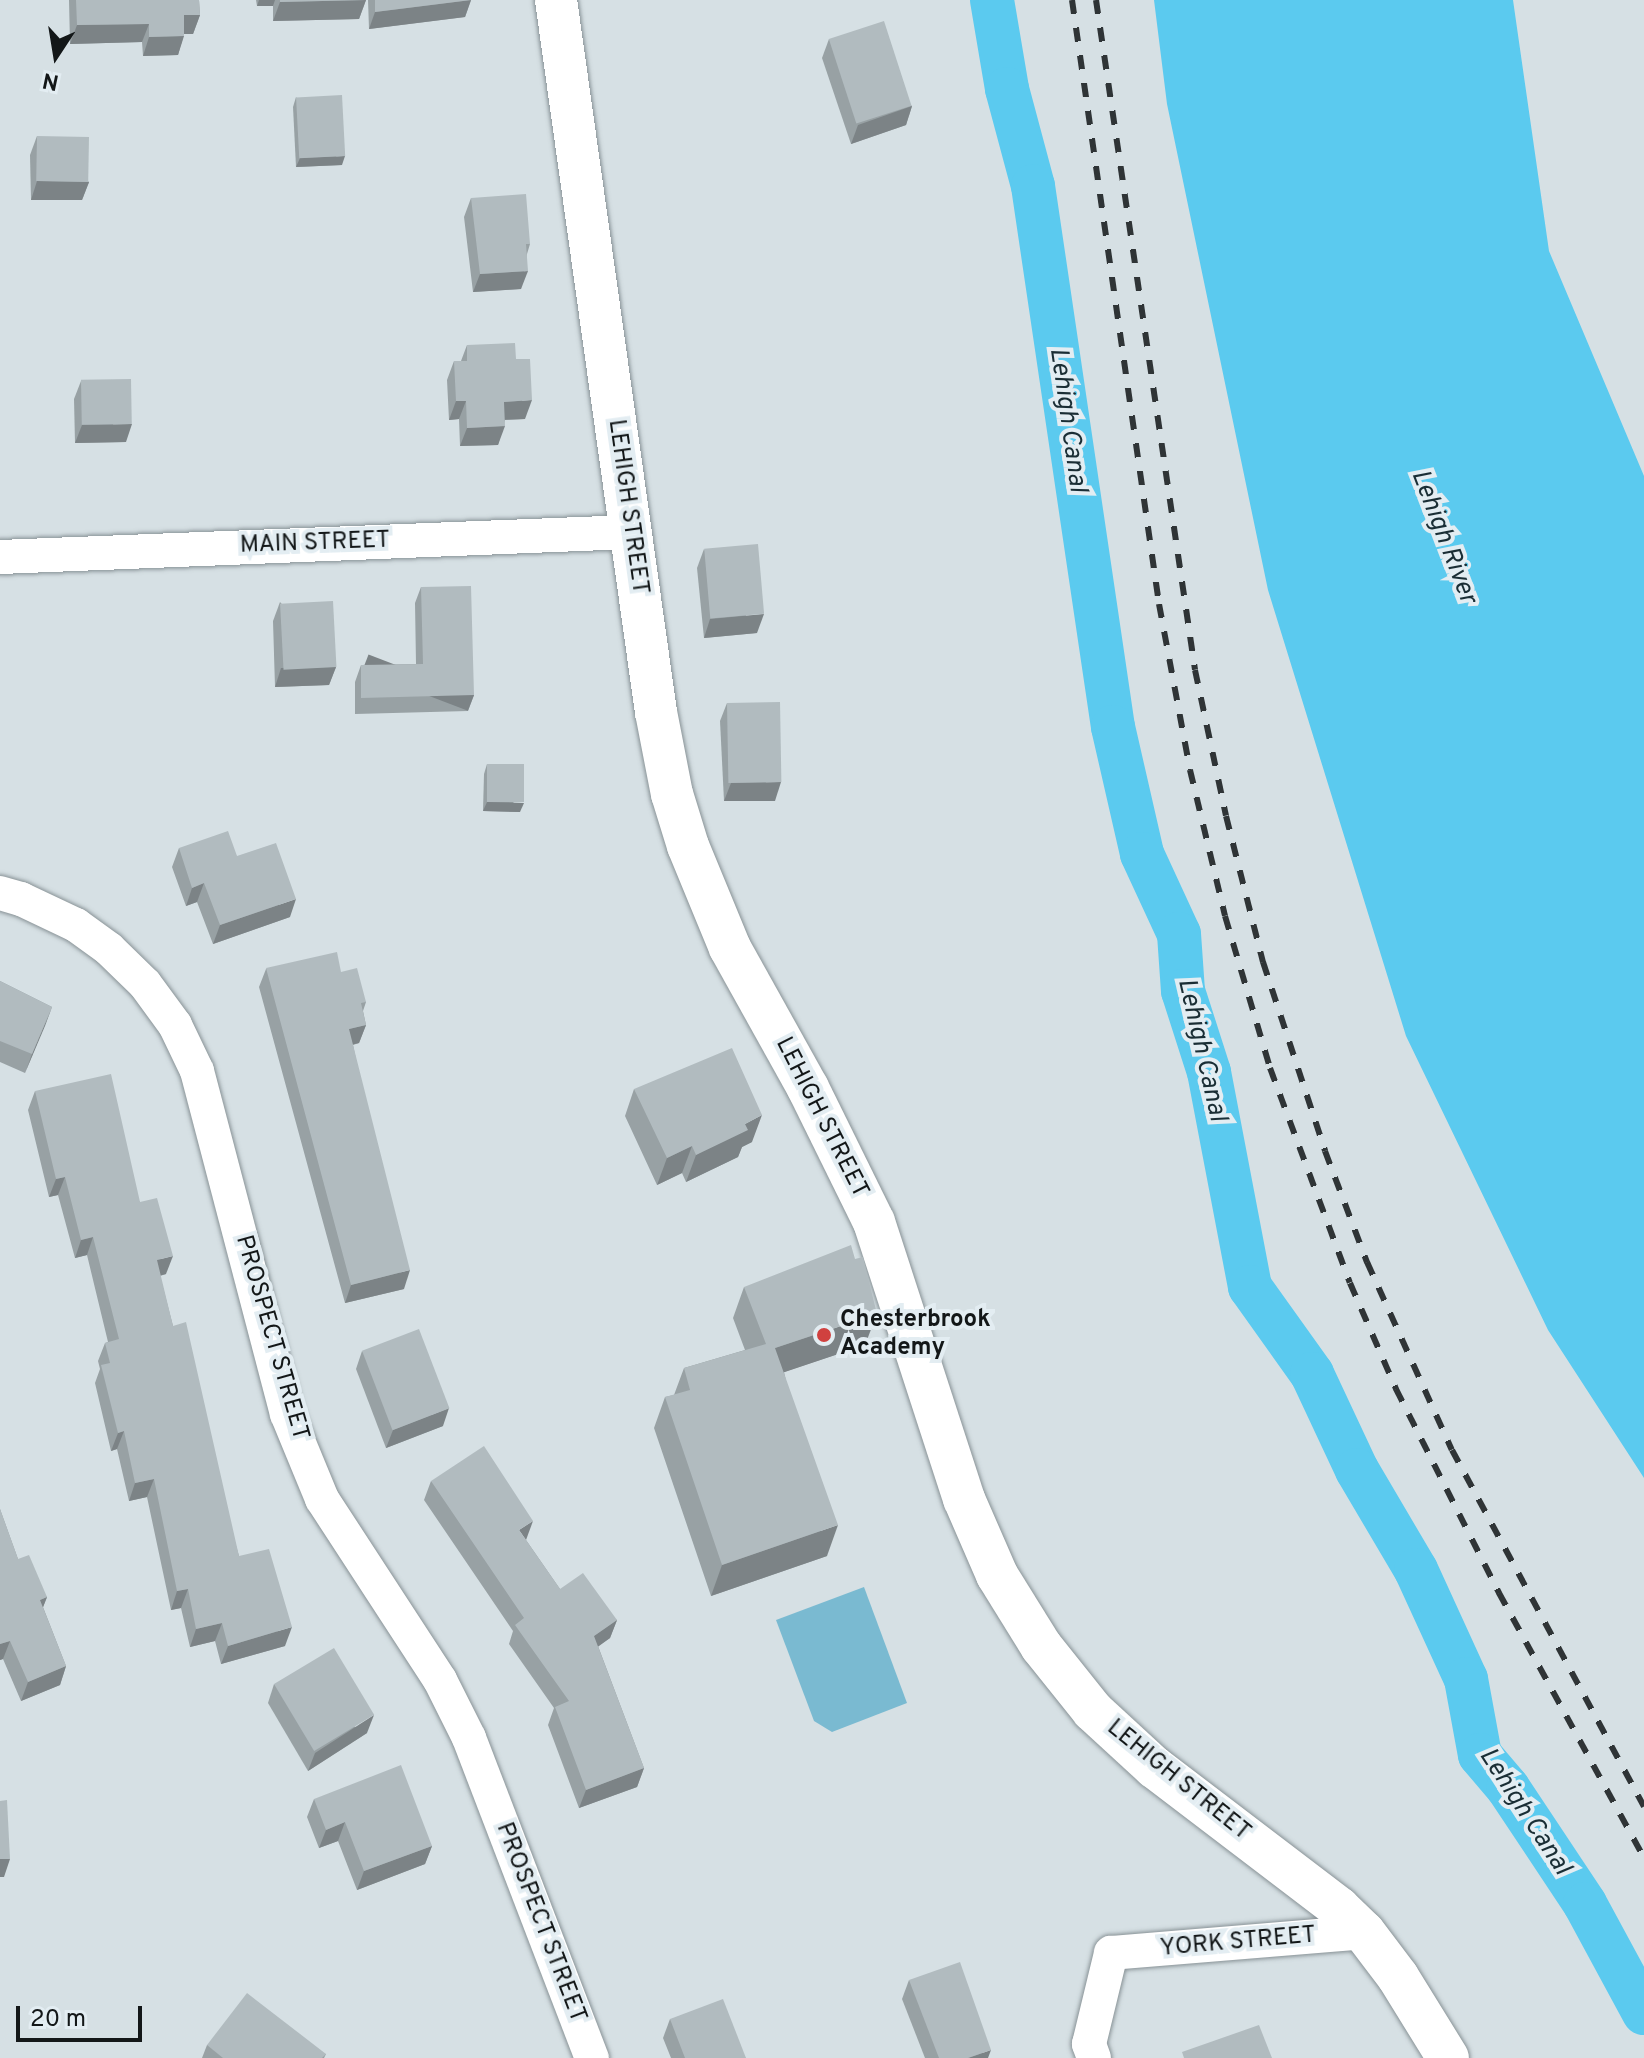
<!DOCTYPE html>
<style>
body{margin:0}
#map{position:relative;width:1644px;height:2058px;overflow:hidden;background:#d6e0e4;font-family:Overpass,sans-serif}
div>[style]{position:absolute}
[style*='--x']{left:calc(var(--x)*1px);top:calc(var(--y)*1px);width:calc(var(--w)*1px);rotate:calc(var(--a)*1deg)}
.green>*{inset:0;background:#7abad1}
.water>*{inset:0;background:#5bcaef}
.canal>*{height:44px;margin:-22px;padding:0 22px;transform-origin:22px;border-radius:22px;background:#5bcaef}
.roads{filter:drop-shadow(0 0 2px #889296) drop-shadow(0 0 2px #889296)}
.minor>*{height:34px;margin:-17px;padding:0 17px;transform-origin:17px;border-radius:17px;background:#fff}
.tertiary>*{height:42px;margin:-21px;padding:0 21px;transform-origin:21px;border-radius:21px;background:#fff}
.rail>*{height:6px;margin-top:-3px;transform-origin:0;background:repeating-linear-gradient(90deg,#2f3436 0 14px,transparent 0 28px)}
.wall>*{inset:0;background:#98a1a4}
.shaded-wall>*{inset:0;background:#7c8386;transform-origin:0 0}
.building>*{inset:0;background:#b1bbbf;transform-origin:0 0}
.dots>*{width:22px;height:22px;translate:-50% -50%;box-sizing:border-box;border:4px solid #e3edf2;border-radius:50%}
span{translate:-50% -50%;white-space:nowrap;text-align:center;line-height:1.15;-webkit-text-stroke:8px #e3edf2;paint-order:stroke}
.street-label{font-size:24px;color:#131718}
.poi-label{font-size:24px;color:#131718;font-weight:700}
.left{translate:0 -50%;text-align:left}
.water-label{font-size:26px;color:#1a2e35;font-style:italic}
.north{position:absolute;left:16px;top:16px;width:80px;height:80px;-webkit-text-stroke:6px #e3edf2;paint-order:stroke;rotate:192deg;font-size:22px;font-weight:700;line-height:32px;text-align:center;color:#131718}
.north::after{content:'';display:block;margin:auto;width:28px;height:36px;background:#131718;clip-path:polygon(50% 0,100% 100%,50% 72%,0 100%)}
.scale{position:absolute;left:16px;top:2006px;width:126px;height:36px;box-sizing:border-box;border:4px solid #131718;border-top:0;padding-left:10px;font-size:24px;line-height:28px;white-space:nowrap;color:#131718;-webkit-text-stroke:6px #e3edf2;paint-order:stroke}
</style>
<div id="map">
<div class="green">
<i style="clip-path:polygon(864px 1587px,907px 1703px,832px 1732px,814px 1721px,776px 1620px)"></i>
</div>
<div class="water">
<i style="clip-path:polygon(1154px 0,1513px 0,1549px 251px,1644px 476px,1644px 1478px,1548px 1330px,1406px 1036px,1268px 590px,1167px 104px)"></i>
</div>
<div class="canal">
<i style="--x:992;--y:0;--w:90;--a:80.4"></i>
<i style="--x:1007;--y:89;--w:100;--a:75"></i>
<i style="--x:1033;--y:186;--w:547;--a:81.59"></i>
<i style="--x:1113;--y:727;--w:130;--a:77.1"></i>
<i style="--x:1142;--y:854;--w:88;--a:65.2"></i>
<i style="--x:1179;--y:934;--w:57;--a:86"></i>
<i style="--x:1183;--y:991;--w:85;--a:72.2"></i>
<i style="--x:1209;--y:1072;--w:219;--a:79.2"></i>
<i style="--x:1250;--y:1287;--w:107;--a:54.5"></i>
<i style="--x:1312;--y:1374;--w:106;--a:64.9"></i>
<i style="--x:1357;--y:1470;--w:116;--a:59.5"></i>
<i style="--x:1416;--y:1570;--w:120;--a:65.4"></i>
<i style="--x:1466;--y:1679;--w:77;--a:79.6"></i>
<i style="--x:1480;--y:1755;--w:43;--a:49.7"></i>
<i style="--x:1508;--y:1788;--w:139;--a:56.4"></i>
<i style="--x:1585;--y:1904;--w:124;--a:61.6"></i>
</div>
<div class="roads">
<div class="minor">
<i style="--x:0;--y:557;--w:631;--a:-2.27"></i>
<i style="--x:0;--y:893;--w:22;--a:16"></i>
<i style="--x:21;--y:899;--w:61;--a:25.3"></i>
<i style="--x:76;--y:925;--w:41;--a:36"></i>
<i style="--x:109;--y:949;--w:50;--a:44.2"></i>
<i style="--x:145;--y:984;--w:51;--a:53.8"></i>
<i style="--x:175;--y:1025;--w:51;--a:64.4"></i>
<i style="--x:197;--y:1071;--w:355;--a:75.3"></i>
<i style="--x:287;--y:1414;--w:92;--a:67.6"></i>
<i style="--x:322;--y:1499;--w:216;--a:56.9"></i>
<i style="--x:440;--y:1680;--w:65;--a:63.4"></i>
<i style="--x:469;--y:1738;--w:343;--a:69"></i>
<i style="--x:1094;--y:2058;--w:15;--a:-110"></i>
<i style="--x:1089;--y:2044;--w:94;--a:-76.4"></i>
<i style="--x:1111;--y:1953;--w:254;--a:-4.7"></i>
</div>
<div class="tertiary">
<i style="--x:556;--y:0;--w:719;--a:82.01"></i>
<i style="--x:656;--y:712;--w:84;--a:79"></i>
<i style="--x:672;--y:794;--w:54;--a:72.9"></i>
<i style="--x:688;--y:846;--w:110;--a:67.6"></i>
<i style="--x:730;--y:948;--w:160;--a:60.9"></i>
<i style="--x:808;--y:1088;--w:149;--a:63.8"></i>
<i style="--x:874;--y:1222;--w:291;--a:72"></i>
<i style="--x:964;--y:1499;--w:83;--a:66.5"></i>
<i style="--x:997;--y:1575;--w:84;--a:58.2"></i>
<i style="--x:1041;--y:1646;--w:83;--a:51.3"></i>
<i style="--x:1093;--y:1711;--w:83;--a:42.6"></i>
<i style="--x:1154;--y:1767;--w:233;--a:37.3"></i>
<i style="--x:1339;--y:1908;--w:35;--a:44"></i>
<i style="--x:1364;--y:1932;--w:56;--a:52.9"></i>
<i style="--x:1398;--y:1977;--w:95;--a:58.3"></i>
</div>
</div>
<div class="rail">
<i style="--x:1072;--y:0;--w:610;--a:81.8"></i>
<i style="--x:1159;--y:604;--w:169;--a:79.4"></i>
<i style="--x:1190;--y:770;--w:150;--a:76.5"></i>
<i style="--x:1225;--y:916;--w:159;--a:73.5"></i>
<i style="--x:1270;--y:1068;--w:229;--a:69.6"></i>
<i style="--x:1350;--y:1283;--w:116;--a:66.5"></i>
<i style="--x:1396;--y:1389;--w:229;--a:63.2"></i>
<i style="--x:1499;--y:1593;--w:302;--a:61.3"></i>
<i style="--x:1096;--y:0;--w:677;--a:81.59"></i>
<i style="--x:1195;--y:670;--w:149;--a:78"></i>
<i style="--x:1226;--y:816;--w:151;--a:75.8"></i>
<i style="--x:1263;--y:962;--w:199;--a:71.8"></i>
<i style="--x:1325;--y:1151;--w:119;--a:69.3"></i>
<i style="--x:1367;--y:1262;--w:206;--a:65.7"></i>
<i style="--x:1452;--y:1450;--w:405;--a:61.7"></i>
</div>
<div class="wall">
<i style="clip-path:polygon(69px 0,199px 0,200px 15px,193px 34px,184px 34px,178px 55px,143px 56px,142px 42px,70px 44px)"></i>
<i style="clip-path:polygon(256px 0,366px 0,359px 19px,273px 21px,273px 6px,257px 6px)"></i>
<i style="clip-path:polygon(368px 0,471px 0,465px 17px,369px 29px)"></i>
<i style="clip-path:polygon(829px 39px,912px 106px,906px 125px,851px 144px,822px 58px)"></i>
<i style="clip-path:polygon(296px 97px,342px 165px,296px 167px,293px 107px)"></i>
<i style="clip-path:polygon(37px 136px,89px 182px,82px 200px,31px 200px,30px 155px)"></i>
<i style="clip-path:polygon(471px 198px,530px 244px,527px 254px,521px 289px,473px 292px,464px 217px)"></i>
<i style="clip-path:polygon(467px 345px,516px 359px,525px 419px,505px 420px,498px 445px,460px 446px,459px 419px,449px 420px,447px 380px,454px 361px,461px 361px)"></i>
<i style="clip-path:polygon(81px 381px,126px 442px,75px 443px,74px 399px)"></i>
<i style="clip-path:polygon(704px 549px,757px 633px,704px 638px,697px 568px)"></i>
<i style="clip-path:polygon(421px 587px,474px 695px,468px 711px,355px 714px,355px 682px,361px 665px,416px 664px,415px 603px)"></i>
<i style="clip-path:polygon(280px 602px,336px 667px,329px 685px,275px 687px,273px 621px)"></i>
<i style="clip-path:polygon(727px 703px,775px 801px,724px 801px,720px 721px)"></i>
<i style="clip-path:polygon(487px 764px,520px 812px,483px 811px,484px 774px)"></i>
<i style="clip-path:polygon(179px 848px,237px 856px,290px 917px,213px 944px,197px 902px,186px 906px,172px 867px)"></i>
<i style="clip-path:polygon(266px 969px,341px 972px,366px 1002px,363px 1011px,366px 1025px,359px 1043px,353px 1045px,404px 1289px,345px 1303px,259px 987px)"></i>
<i style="clip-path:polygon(0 981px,52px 1007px,25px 1073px,0 1062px)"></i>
<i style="clip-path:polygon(634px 1089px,752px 1142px,742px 1147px,738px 1157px,686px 1182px,682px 1173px,657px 1185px,625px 1116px)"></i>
<i style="clip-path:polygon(35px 1091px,140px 1202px,166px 1274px,160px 1276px,173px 1326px,239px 1556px,285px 1646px,221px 1664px,215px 1641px,190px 1647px,181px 1608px,171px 1610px,147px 1497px,129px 1501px,117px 1449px,111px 1451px,95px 1383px,100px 1369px,98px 1361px,105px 1343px,108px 1342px,87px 1255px,75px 1258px,58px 1195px,49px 1197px,28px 1110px)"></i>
<i style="clip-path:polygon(744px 1287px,865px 1345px,784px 1372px,827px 1556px,711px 1596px,654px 1428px,665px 1397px,674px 1395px,684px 1368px,745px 1350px,733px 1318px)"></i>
<i style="clip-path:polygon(362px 1351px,443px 1426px,386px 1448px,356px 1369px)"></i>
<i style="clip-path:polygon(431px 1481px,526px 1540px,560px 1589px,617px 1620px,610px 1638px,598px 1646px,644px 1768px,637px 1787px,579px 1808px,548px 1725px,554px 1708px,509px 1644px,513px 1631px,424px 1500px)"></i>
<i style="clip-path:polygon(0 1509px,18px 1559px,47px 1597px,43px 1607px,66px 1666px,60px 1685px,21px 1701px,3px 1659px,0 1660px)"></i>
<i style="clip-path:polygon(274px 1684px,367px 1733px,308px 1771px,268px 1703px)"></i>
<i style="clip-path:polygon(314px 1799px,432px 1846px,425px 1864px,357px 1890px,338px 1841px,319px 1848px,307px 1817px)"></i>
<i style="clip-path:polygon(909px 1980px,988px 2058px,925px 2058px,902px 1999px)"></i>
<i style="clip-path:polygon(670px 2019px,746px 2058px,671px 2058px,663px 2038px)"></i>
<i style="clip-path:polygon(207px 2045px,326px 2054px,324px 2058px,202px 2058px)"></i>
</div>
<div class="shaded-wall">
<i style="clip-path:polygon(259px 0,275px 0,273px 6px,257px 6px)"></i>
<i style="clip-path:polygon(366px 0,359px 19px,273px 21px,280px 2px)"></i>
<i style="clip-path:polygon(471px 0,465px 17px,369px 29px,375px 12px)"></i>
<i style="clip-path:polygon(184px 15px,200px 15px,193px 34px,177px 34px)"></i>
<i style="clip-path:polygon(149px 24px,142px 42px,70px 44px,77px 25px)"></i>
<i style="clip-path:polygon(184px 36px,178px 55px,143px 56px,149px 37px)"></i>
<i style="clip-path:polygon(912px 106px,906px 125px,851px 144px,858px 125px)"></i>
<i style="clip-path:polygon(345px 156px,342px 165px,296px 167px,300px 158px)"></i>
<i style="clip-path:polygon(37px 181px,89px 182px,82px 200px,31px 200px)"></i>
<i style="clip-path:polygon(528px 271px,521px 289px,473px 292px,480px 274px)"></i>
<i style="clip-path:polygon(532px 400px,525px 419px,498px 420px,504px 402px)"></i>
<i style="clip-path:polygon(456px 401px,466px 401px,459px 419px,449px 420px)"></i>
<i style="clip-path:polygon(132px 424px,126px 442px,75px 443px,82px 425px)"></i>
<i style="clip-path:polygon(505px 426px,498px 445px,460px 446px,467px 428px)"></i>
<i style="clip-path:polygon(764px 614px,757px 633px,704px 638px,710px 619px)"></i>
<i style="clip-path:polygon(336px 667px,329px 685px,275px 687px,281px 668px)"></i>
<i style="left:474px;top:695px;width:17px;height:113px;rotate:111deg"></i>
<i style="clip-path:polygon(781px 782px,775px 801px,724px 801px,731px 783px)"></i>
<i style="clip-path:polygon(487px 802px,524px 803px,520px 812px,483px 811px)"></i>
<i style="clip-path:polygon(204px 883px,197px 902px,186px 906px,192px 888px)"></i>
<i style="clip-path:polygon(296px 899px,290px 917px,213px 944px,220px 925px)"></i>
<i style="clip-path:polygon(52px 1007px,45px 1026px,25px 1073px,32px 1054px)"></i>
<i style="clip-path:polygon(366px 1025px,359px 1043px,342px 1047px,349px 1029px)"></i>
<i style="clip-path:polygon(762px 1115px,752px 1142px,742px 1147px,738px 1157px,686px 1182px,696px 1155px,745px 1124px)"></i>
<i style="clip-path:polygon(692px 1146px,682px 1173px,657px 1185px,667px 1158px)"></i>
<i style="clip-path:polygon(65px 1177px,58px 1195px,49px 1197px,56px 1179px)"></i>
<i style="clip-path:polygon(93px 1237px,87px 1255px,75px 1258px,81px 1240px)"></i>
<i style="clip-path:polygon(173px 1256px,166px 1274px,150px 1278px,157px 1260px)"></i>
<i style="clip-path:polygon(410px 1270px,404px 1289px,345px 1303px,351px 1285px)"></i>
<i style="clip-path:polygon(877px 1314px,865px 1345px,764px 1379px,775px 1348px)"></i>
<i style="clip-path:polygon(449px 1408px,443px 1426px,386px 1448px,393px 1430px)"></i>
<i style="clip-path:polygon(124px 1431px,117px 1449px,111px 1451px,118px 1433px)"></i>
<i style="clip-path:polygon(154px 1479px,147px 1497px,129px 1501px,135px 1483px)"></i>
<i style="clip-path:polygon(533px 1521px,526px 1540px,519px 1530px)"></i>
<i style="clip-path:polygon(838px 1525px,827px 1556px,711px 1596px,722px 1565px)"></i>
<i style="clip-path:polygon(188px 1589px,181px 1608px,171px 1610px,177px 1591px)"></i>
<i style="clip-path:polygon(47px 1597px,40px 1615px,40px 1600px)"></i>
<i style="clip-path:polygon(617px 1620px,610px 1638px,588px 1654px,594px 1636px)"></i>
<i style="clip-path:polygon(222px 1623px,215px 1641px,190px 1647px,196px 1629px)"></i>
<i style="clip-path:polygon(292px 1627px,285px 1646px,221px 1664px,228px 1646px)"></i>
<i style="clip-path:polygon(10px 1641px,3px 1659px,0 1660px,0 1644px)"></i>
<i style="clip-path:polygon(66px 1666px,60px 1685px,21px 1701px,28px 1682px)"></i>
<i style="clip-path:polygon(374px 1715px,367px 1733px,308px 1771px,315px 1753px)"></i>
<i style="clip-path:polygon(644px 1768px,637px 1787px,579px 1808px,586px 1790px)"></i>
<i style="clip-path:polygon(345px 1822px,338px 1841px,319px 1848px,326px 1830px)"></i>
<i style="clip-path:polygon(432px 1846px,425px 1864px,357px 1890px,364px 1871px)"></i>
<i style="clip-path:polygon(0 1859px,10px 1859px,4px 1877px,0 1877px)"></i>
<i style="clip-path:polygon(991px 2050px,988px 2058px,968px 2058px)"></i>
</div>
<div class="building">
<i style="clip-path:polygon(76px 0,199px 0,200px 15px,184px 15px,184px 36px,149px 37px,149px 24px,77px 25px)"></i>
<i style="clip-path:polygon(280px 0,366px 0,280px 2px)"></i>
<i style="clip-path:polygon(375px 0,471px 0,375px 12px)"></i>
<i style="left:884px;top:21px;width:89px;height:58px;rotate:72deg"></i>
<i style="left:342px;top:95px;width:61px;height:46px;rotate:87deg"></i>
<i style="left:37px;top:136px;width:52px;height:45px;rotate:1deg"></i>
<i style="clip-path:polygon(526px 194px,530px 244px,526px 244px,528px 271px,480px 274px,471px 198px)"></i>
<i style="clip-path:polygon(515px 343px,516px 359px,530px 359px,532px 400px,504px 402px,505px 426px,467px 428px,466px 401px,456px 401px,454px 361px,467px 361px,467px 345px)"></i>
<i style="left:131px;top:379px;width:45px;height:50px;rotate:89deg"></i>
<i style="left:758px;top:544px;width:70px;height:54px;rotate:85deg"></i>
<i style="clip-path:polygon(471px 586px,474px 695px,361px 698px,361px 665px,423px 664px,421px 587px)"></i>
<i style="left:333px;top:601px;width:66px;height:53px;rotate:87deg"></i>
<i style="left:780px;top:702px;width:80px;height:53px;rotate:89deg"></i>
<i style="left:487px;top:764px;width:37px;height:38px"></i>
<i style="clip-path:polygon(228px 831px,237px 856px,276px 843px,296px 899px,220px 925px,204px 883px,192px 888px,179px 848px)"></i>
<i style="clip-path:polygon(337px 952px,341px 972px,357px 968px,366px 1002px,361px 1003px,366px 1025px,349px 1029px,410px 1270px,351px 1285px,266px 968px)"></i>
<i style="clip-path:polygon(0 981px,52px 1007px,32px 1054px,0 1041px)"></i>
<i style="clip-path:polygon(732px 1048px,762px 1115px,745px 1124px,748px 1130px,696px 1155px,692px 1146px,667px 1158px,634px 1089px)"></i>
<i style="clip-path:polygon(111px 1074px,140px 1202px,157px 1198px,173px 1256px,157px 1260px,173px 1326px,186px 1322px,239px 1556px,269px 1549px,292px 1627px,228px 1646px,222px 1623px,196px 1629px,188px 1589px,177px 1591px,154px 1479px,135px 1483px,124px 1431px,118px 1433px,101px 1365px,110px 1363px,105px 1343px,119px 1339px,93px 1237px,81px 1240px,65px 1177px,56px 1179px,35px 1091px)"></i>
<i style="clip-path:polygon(851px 1245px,855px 1259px,863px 1257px,877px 1314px,775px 1348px,838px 1525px,722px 1565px,665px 1397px,690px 1390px,684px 1368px,766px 1344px,744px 1287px)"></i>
<i style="left:419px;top:1329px;width:85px;height:61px;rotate:69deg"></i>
<i style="clip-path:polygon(484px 1446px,533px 1521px,519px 1530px,560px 1589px,583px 1573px,617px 1620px,594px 1636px,644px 1768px,586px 1790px,555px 1707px,569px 1701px,515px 1625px,524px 1618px,431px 1481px)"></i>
<i style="clip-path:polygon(0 1509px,18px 1559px,29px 1555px,47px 1597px,40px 1600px,66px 1666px,28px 1682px,10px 1641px,0 1644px)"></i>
<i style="left:334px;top:1648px;width:78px;height:70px;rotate:59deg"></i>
<i style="clip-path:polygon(401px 1765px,432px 1846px,364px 1871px,345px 1822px,326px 1830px,314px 1799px)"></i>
<i style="clip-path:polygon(7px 1800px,10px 1859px,0 1859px,0 1801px)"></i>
<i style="clip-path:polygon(960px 1962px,991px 2050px,968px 2058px,939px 2058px,909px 1980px)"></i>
<i style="clip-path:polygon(247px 1993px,326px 2054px,322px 2058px,223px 2058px,207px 2045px)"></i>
<i style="clip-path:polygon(723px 1999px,746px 2058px,685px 2058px,670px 2019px)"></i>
<i style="clip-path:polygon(1259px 2025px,1272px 2058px,1184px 2058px,1182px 2052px)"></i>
</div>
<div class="dots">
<i style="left:824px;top:1335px;background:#d0413f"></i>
</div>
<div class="street-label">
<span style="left:627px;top:507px;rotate:82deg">LEHIGH STREET</span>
<span style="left:315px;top:544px;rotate:-2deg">MAIN STREET</span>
<span style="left:821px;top:1118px;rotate:63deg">LEHIGH STREET</span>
<span style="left:271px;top:1338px;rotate:74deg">PROSPECT STREET</span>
<span style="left:1178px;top:1781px;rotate:39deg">LEHIGH STREET</span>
<span style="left:540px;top:1923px;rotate:69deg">PROSPECT STREET</span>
<span style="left:1238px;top:1943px;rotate:-5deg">YORK STREET</span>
</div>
<div class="poi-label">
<span class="left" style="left:840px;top:1335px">Chesterbrook<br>Academy</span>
</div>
<div class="water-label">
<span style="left:1067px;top:420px;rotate:82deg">Lehigh Canal</span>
<span style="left:1443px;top:537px;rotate:69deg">Lehigh River</span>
<span style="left:1201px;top:1050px;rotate:77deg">Lehigh Canal</span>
<span style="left:1524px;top:1812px;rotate:57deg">Lehigh Canal</span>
</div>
<div class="north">N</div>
<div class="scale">20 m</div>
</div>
